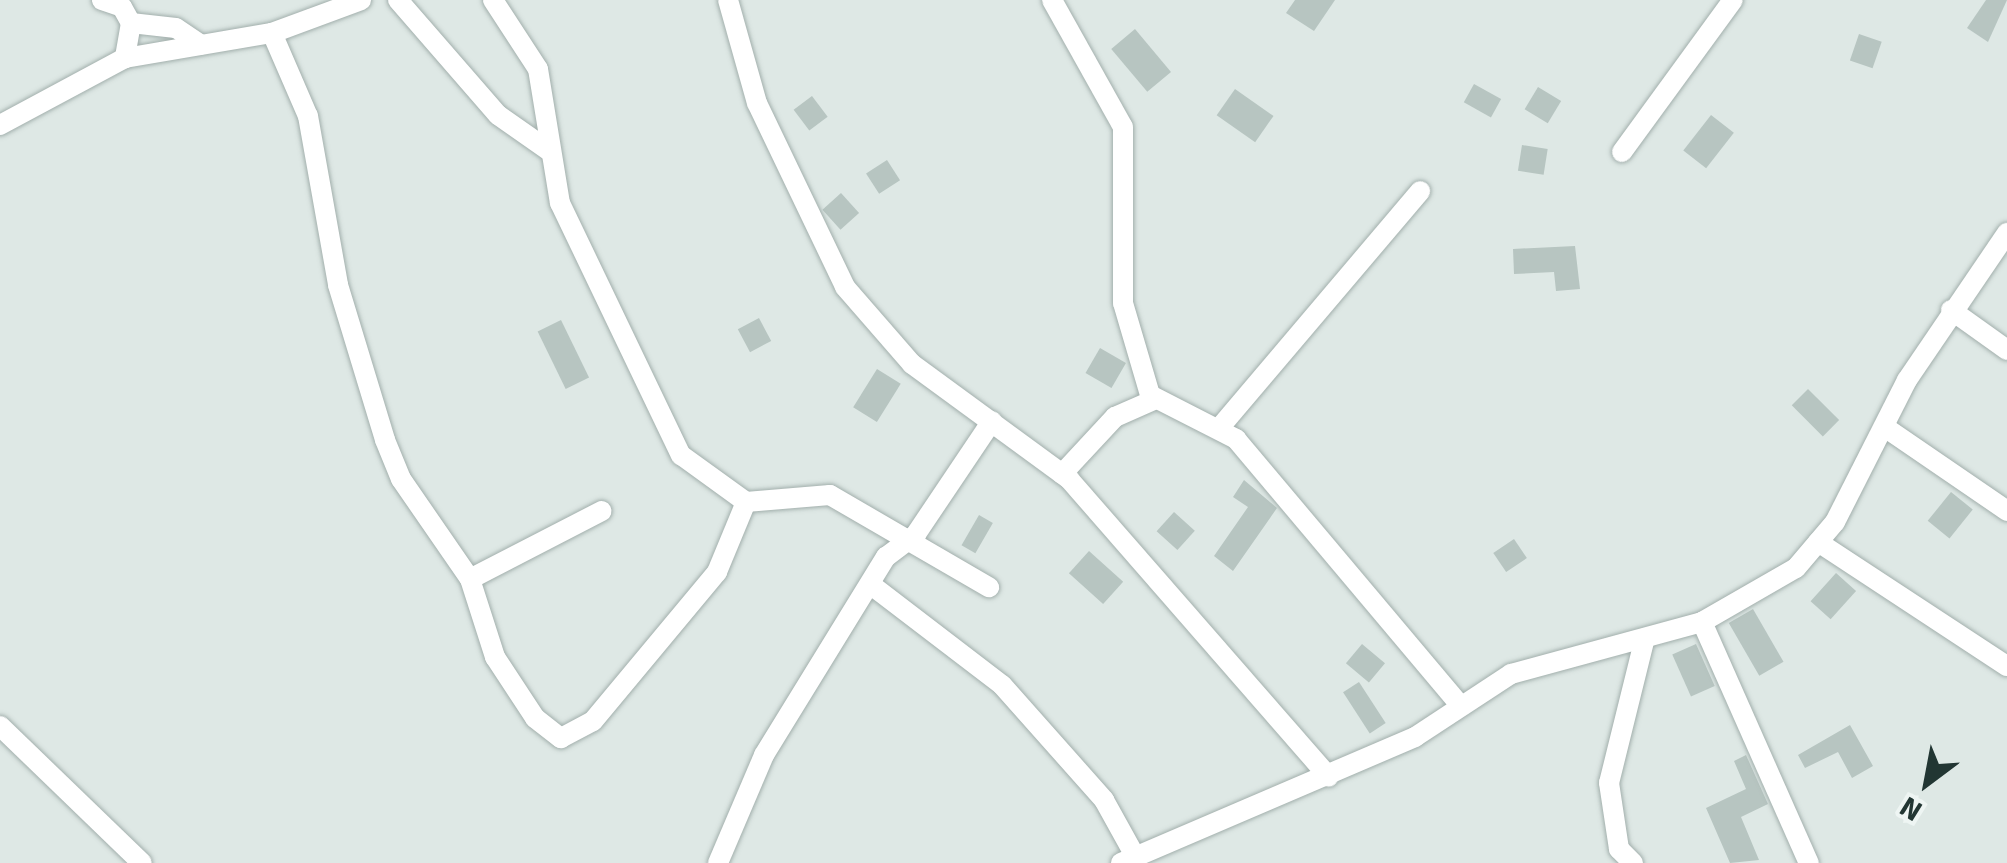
<!DOCTYPE html>
<style>
body{margin:0}
#map{position:relative;width:2007px;height:863px;overflow:hidden;background:#dee8e5;font-family:Signika,sans-serif}
div>[style]{position:absolute}
[style*='--x']{left:calc(var(--x)*1px);top:calc(var(--y)*1px);width:calc(var(--w)*1px);rotate:calc(var(--a)*1deg)}
.building>*{inset:0;background:#b7c5c1;transform-origin:0 0}
.roads{filter:drop-shadow(0 0 2px #a2afac) drop-shadow(0 0 2px #a2afac)}
.minor>*{height:20px;margin:-10px;padding:0 10px;transform-origin:10px;border-radius:10px;background:#fff}
span{translate:-50% -50%;white-space:nowrap;text-align:center;line-height:1.15;-webkit-text-stroke:8px #eef5f3;paint-order:stroke}
.north{position:absolute;left:1877px;top:733px;width:100px;height:100px;-webkit-text-stroke:8px #eef5f3;paint-order:stroke;rotate:212deg;font-size:28px;font-weight:700;line-height:40px;text-align:center;color:#223633}
.north::after{content:'';display:block;margin:auto;width:35px;height:45px;background:#223633;clip-path:polygon(50% 0,100% 100%,50% 72%,0 100%)}
</style>
<div id="map">
<div class="building">
<i style="clip-path:polygon(1295px 0,1335px 0,1314px 31px,1286px 13px)"></i>
<i style="clip-path:polygon(1986px 0,2007px 0,1988px 42px,1967px 28px)"></i>
<i style="left:1135px;top:29px;width:56px;height:31px;rotate:50deg"></i>
<i style="left:1859px;top:34px;width:24px;height:28px;rotate:19deg"></i>
<i style="left:1474px;top:84px;width:31px;height:21px;rotate:29deg"></i>
<i style="left:1538px;top:87px;width:27px;height:26px;rotate:31deg"></i>
<i style="left:1235px;top:89px;width:47px;height:32px;rotate:35deg"></i>
<i style="left:812px;top:96px;width:26px;height:23px;rotate:53deg"></i>
<i style="left:1711px;top:115px;width:29px;height:45px;rotate:38deg"></i>
<i style="left:1522px;top:145px;width:26px;height:26px;rotate:9deg"></i>
<i style="left:887px;top:160px;width:24px;height:25px;rotate:57deg"></i>
<i style="left:841px;top:193px;width:27px;height:25px;rotate:48deg"></i>
<i style="clip-path:polygon(1575px 246px,1580px 289px,1556px 291px,1554px 272px,1514px 274px,1513px 249px)"></i>
<i style="left:759px;top:318px;width:26px;height:24px;rotate:62deg"></i>
<i style="left:561px;top:320px;width:64px;height:26px;rotate:64deg"></i>
<i style="left:1100px;top:348px;width:30px;height:29px;rotate:30deg"></i>
<i style="left:877px;top:369px;width:28px;height:45px;rotate:32deg"></i>
<i style="left:1808px;top:389px;width:44px;height:23px;rotate:45deg"></i>
<i style="clip-path:polygon(1244px 480px,1277px 508px,1233px 571px,1214px 556px,1248px 507px,1233px 497px)"></i>
<i style="left:1951px;top:492px;width:28px;height:37px;rotate:39deg"></i>
<i style="left:1174px;top:512px;width:28px;height:26px;rotate:42deg"></i>
<i style="left:979px;top:515px;width:16px;height:35px;rotate:30deg"></i>
<i style="left:1514px;top:539px;width:23px;height:25px;rotate:56deg"></i>
<i style="left:1089px;top:551px;width:46px;height:30px;rotate:42deg"></i>
<i style="left:1836px;top:573px;width:27px;height:38px;rotate:42deg"></i>
<i style="left:1753px;top:609px;width:61px;height:28px;rotate:60deg"></i>
<i style="left:1362px;top:644px;width:30px;height:25px;rotate:40deg"></i>
<i style="left:1696px;top:644px;width:46px;height:26px;rotate:66deg"></i>
<i style="left:1359px;top:682px;width:49px;height:19px;rotate:57deg"></i>
<i style="clip-path:polygon(1850px 725px,1873px 766px,1852px 778px,1838px 752px,1805px 768px,1798px 755px)"></i>
<i style="clip-path:polygon(1746px 755px,1768px 804px,1741px 817px,1759px 860px,1730px 863px,1706px 808px,1746px 789px,1734px 761px)"></i>
</div>
<div class="roads">
<div class="minor">
<i style="--x:102;--y:0;--w:21;--a:19"></i>
<i style="--x:122;--y:7;--w:18;--a:61"></i>
<i style="--x:131;--y:23;--w:36;--a:100"></i>
<i style="--x:398;--y:0;--w:152;--a:49"></i>
<i style="--x:498;--y:115;--w:61;--a:35"></i>
<i style="--x:493;--y:0;--w:82;--a:56.9"></i>
<i style="--x:538;--y:69;--w:136;--a:80.7"></i>
<i style="--x:560;--y:203;--w:280;--a:64.4"></i>
<i style="--x:681;--y:455;--w:80;--a:35.9"></i>
<i style="--x:746;--y:502;--w:84;--a:-4.8"></i>
<i style="--x:830;--y:495;--w:184;--a:30.1"></i>
<i style="--x:728;--y:0;--w:107;--a:74.3"></i>
<i style="--x:757;--y:103;--w:204;--a:64.4"></i>
<i style="--x:845;--y:287;--w:102;--a:49"></i>
<i style="--x:912;--y:364;--w:195;--a:36.2"></i>
<i style="--x:1069;--y:479;--w:395;--a:48.9"></i>
<i style="--x:1052;--y:0;--w:145;--a:60.8"></i>
<i style="--x:1123;--y:127;--w:176;--a:90"></i>
<i style="--x:1123;--y:303;--w:96;--a:73.6"></i>
<i style="--x:1150;--y:395;--w:97;--a:27.1"></i>
<i style="--x:1236;--y:439;--w:348;--a:49.9"></i>
<i style="--x:131;--y:23;--w:45;--a:6.3"></i>
<i style="--x:176;--y:28;--w:30;--a:34"></i>
<i style="--x:272;--y:33;--w:90;--a:66.6"></i>
<i style="--x:308;--y:116;--w:172;--a:79.9"></i>
<i style="--x:338;--y:285;--w:162;--a:73.1"></i>
<i style="--x:385;--y:440;--w:42;--a:67.7"></i>
<i style="--x:401;--y:479;--w:121;--a:55.4"></i>
<i style="--x:470;--y:579;--w:82;--a:72.2"></i>
<i style="--x:495;--y:657;--w:73;--a:56.7"></i>
<i style="--x:535;--y:718;--w:33;--a:38"></i>
<i style="--x:561;--y:738;--w:36;--a:-28"></i>
<i style="--x:593;--y:721;--w:194;--a:-50.2"></i>
<i style="--x:717;--y:572;--w:76;--a:-67.5"></i>
<i style="--x:0;--y:125;--w:142;--a:-28.2"></i>
<i style="--x:125;--y:58;--w:149;--a:-9.7"></i>
<i style="--x:272;--y:33;--w:95;--a:-20.3"></i>
<i style="--x:1622;--y:152;--w:188;--a:-53.9"></i>
<i style="--x:1951;--y:310;--w:69;--a:35.5"></i>
<i style="--x:1221;--y:426;--w:308;--a:-49.7"></i>
<i style="--x:1886;--y:428;--w:147;--a:34.4"></i>
<i style="--x:1062;--y:474;--w:78;--a:-47.1"></i>
<i style="--x:1115;--y:417;--w:45;--a:-23.7"></i>
<i style="--x:1818;--y:542;--w:226;--a:33.3"></i>
<i style="--x:470;--y:579;--w:148;--a:-27.3"></i>
<i style="--x:870;--y:584;--w:166;--a:37.4"></i>
<i style="--x:1002;--y:685;--w:154;--a:48.4"></i>
<i style="--x:1104;--y:800;--w:64;--a:61"></i>
<i style="--x:1702;--y:622;--w:264;--a:66.1"></i>
<i style="--x:0;--y:726;--w:197;--a:44"></i>
<i style="--x:718;--y:863;--w:117;--a:-66.9"></i>
<i style="--x:764;--y:755;--w:233;--a:-58.4"></i>
<i style="--x:886;--y:557;--w:38;--a:-37"></i>
<i style="--x:916;--y:534;--w:136;--a:-56.1"></i>
<i style="--x:1121;--y:863;--w:320;--a:-23.2"></i>
<i style="--x:1415;--y:737;--w:115;--a:-33.3"></i>
<i style="--x:1511;--y:674;--w:198;--a:-15.2"></i>
<i style="--x:1702;--y:622;--w:108;--a:-29.9"></i>
<i style="--x:1796;--y:568;--w:60;--a:-49.7"></i>
<i style="--x:1835;--y:522;--w:159;--a:-63.1"></i>
<i style="--x:1907;--y:380;--w:178;--a:-55.8"></i>
<i style="--x:1633;--y:863;--w:20;--a:-135"></i>
<i style="--x:1619;--y:849;--w:67;--a:-98.6"></i>
<i style="--x:1609;--y:783;--w:149;--a:-76.1"></i>
</div>
</div>
<div class="north">N</div>
</div>
